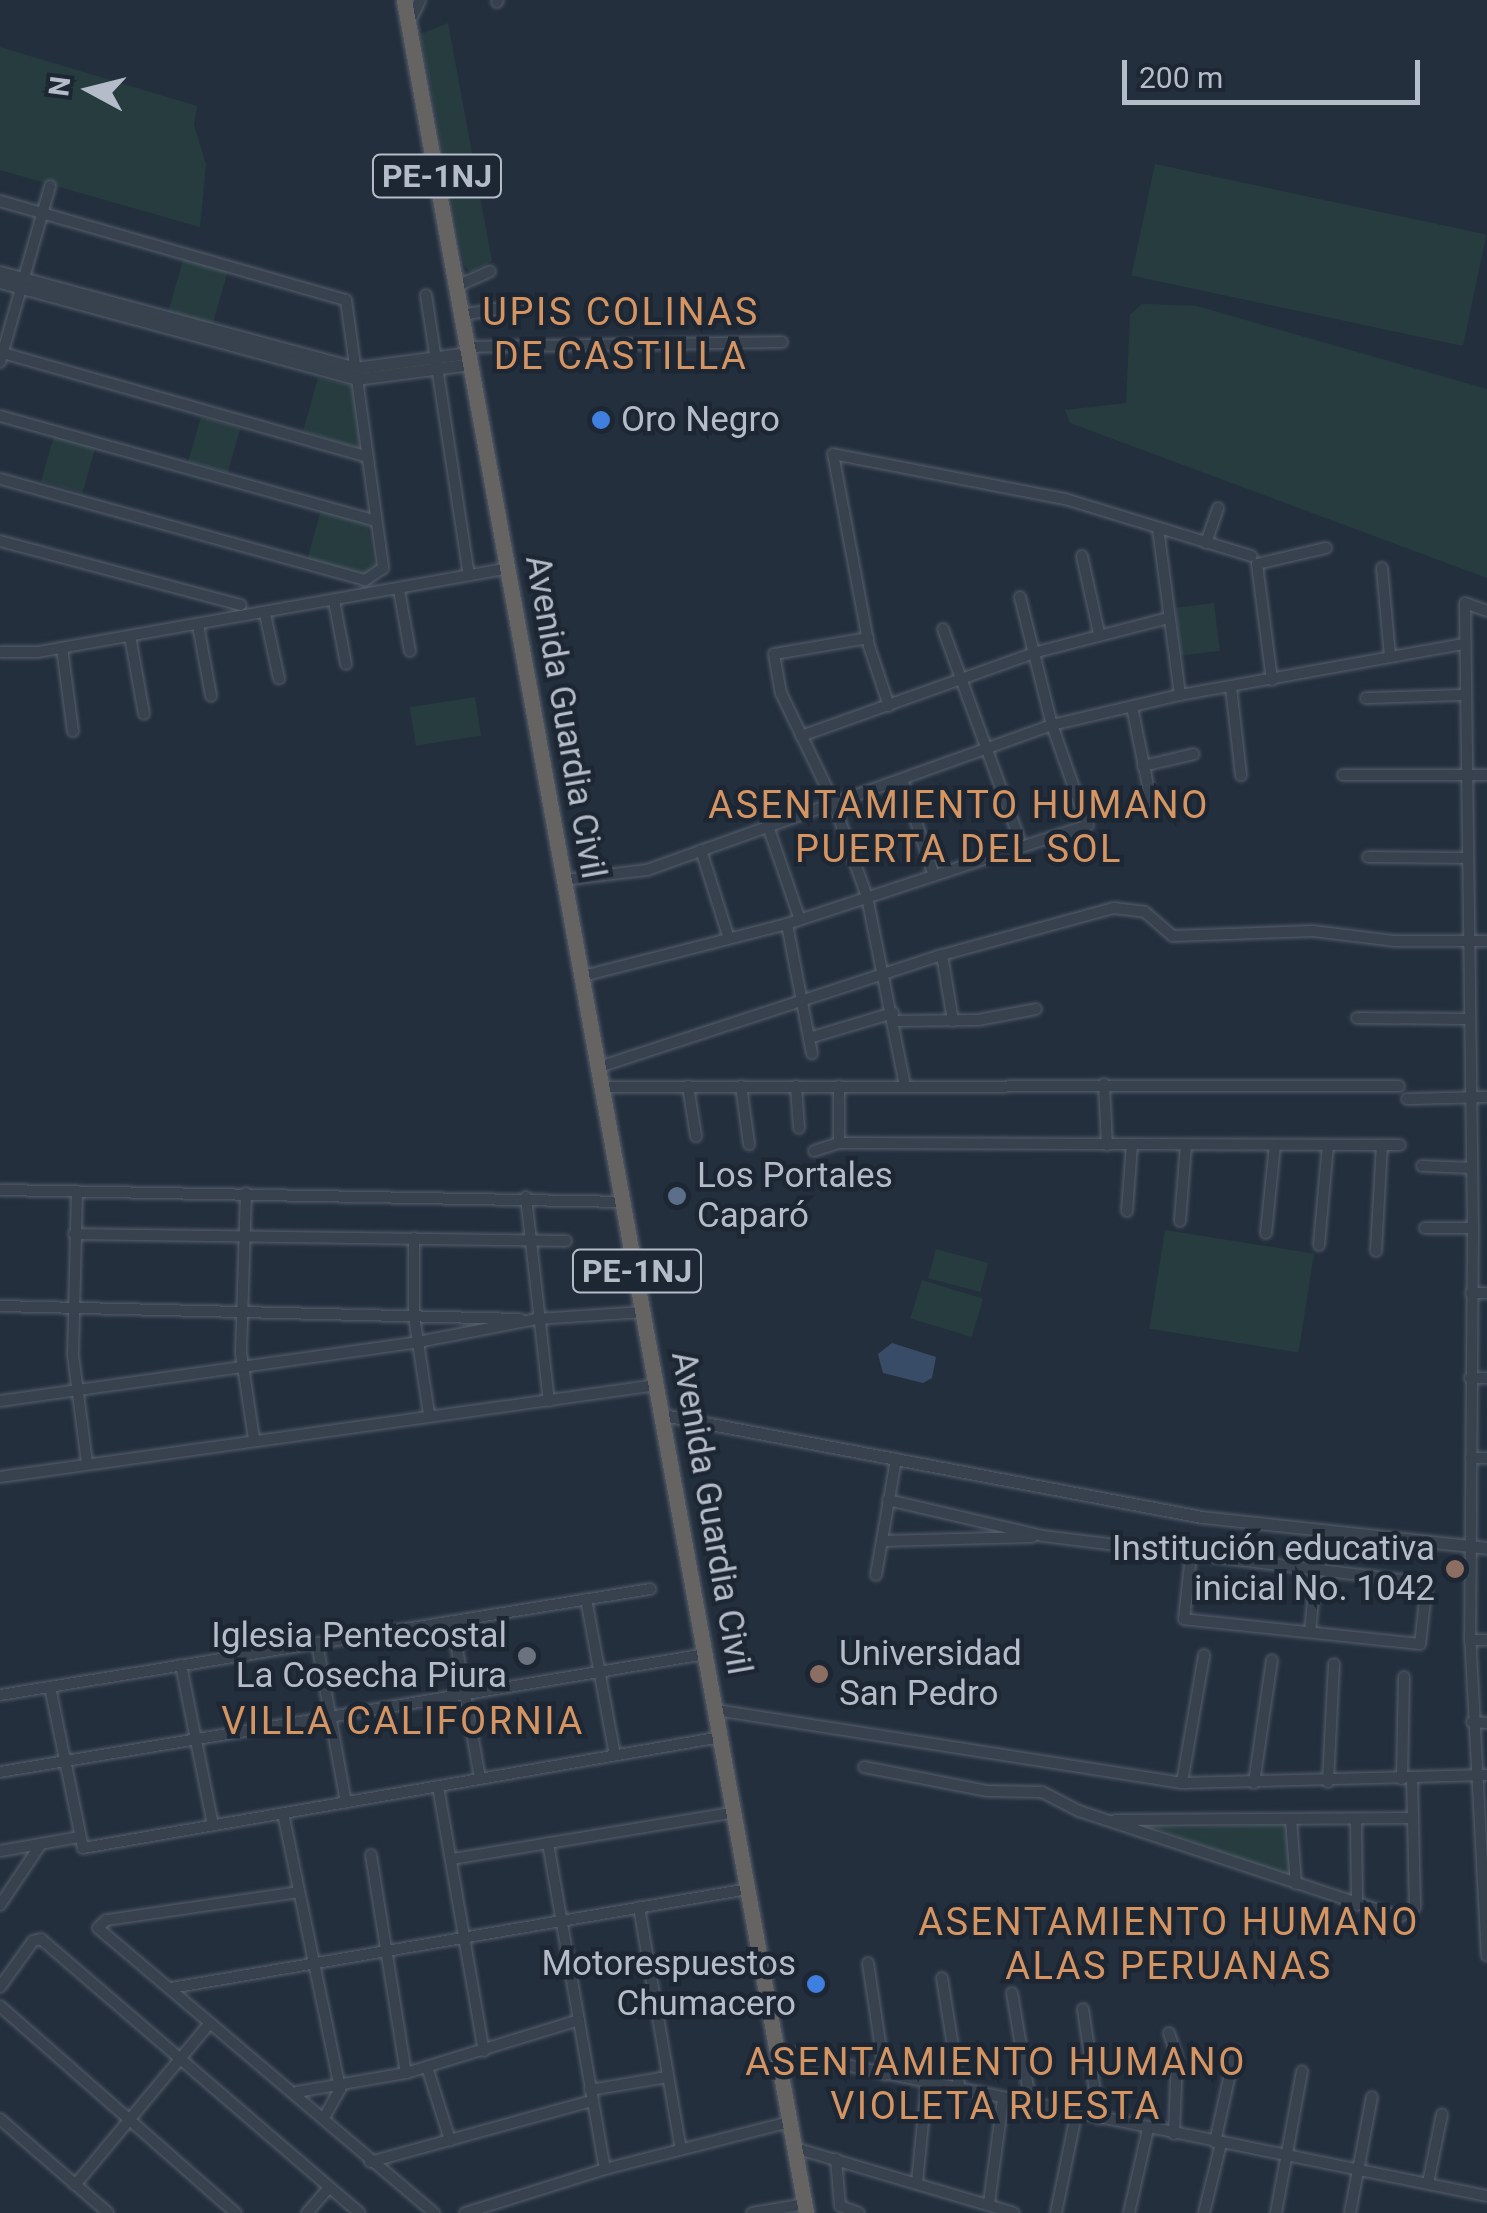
<!DOCTYPE html>
<meta charset="utf-8">
<style>
body{margin:0}
#map{position:relative;width:1487px;height:2213px;overflow:hidden;background:#242f3e;font-family:Roboto,sans-serif}
div>[style]{position:absolute}
[style*='--x']{left:calc(var(--x)*1px);top:calc(var(--y)*1px);width:calc(var(--w)*1px);rotate:calc(var(--a)*1deg)}
.green>*{inset:0;background:#263c3f;transform-origin:0 0}
.water>*{inset:0;background:#394c67}
.roads{filter:drop-shadow(0 0 2px #565f6c) drop-shadow(0 0 2px #565f6c)}
.minor>*{height:10px;margin:-5px;padding:0 5px;transform-origin:5px;border-radius:5px;background:#38414e}
.tertiary>*{height:11px;margin:-5.5px;padding:0 5.5px;transform-origin:5.5px;border-radius:5.5px;background:#38414e}
.trunk>*{height:15px;margin:-7.5px;padding:0 7.5px;transform-origin:7.5px;border-radius:7.5px;background:#656462}
.dots>*{width:28px;height:28px;translate:-50% -50%;box-sizing:border-box;border:5px solid #1d2633;border-radius:50%}
span{translate:-50% -50%;white-space:nowrap;text-align:center;line-height:1.15;-webkit-text-stroke:9px #1d2633;paint-order:stroke}
.shield-label span{padding:2px 8px;background:#1d2633;border:2px solid;border-radius:8px;-webkit-text-stroke-width:0}
.shield-label{font-size:32px;color:#b4bcc9;font-weight:700}
.poi-label{font-size:35px;color:#b4bcc9}
.left{translate:0 -50%;text-align:left}
.right{translate:-100% -50%;text-align:right}
.street-label{font-size:35px;color:#b4bcc9}
.neighbourhood-label{font-size:38px;color:#d59563;letter-spacing:2.5px}
.north{position:absolute;left:40px;top:40px;width:100px;height:100px;-webkit-text-stroke:8px #1d2633;paint-order:stroke;rotate:277deg;font-size:28px;font-weight:700;line-height:40px;text-align:center;color:#b4bcc9}
.north::after{content:'';display:block;margin:auto;width:35px;height:45px;background:#b4bcc9;clip-path:polygon(50% 0,100% 100%,50% 72%,0 100%)}
.scale{position:absolute;left:1122px;top:60px;width:298px;height:45px;box-sizing:border-box;border:5px solid #b4bcc9;border-top:0;padding-left:12px;font-size:30px;line-height:35px;white-space:nowrap;color:#b4bcc9;-webkit-text-stroke:8px #1d2633;paint-order:stroke}
</style>
<div id="map">
<div class="green">
<i style="clip-path:polygon(448px 23px,492px 261px,471px 272px,464px 265px,421px 34px)"></i>
<i style="clip-path:polygon(0 47px,197px 106px,194px 125px,206px 164px,200px 227px,0 170px)"></i>
<i style="left:1155px;top:164px;width:339px;height:114px;rotate:12deg"></i>
<i style="left:184px;top:257px;width:46px;height:57px;rotate:16deg"></i>
<i style="clip-path:polygon(1142px 304px,1197px 306px,1487px 389px,1487px 578px,1070px 423px,1065px 410px,1126px 403px,1130px 315px)"></i>
<i style="clip-path:polygon(318px 378px,353px 386px,361px 449px,303px 431px)"></i>
<i style="left:201px;top:417px;width:41px;height:46px;rotate:16deg"></i>
<i style="left:54px;top:436px;width:43px;height:47px;rotate:16deg"></i>
<i style="clip-path:polygon(321px 510px,367px 523px,375px 568px,365px 576px,307px 560px)"></i>
<i style="left:1214px;top:603px;width:48px;height:39px;rotate:83deg"></i>
<i style="left:475px;top:697px;width:39px;height:66px;rotate:81deg"></i>
<i style="left:1165px;top:1230px;width:151px;height:100px;rotate:9deg"></i>
<i style="left:936px;top:1249px;width:54px;height:30px;rotate:15deg"></i>
<i style="left:922px;top:1280px;width:64px;height:40px;rotate:17deg"></i>
<i style="clip-path:polygon(1138px 1822px,1181px 1828px,1288px 1824px,1291px 1877px)"></i>
</div>
<div class="water">
<i style="clip-path:polygon(892px 1343px,936px 1357px,932px 1378px,923px 1383px,883px 1373px,878px 1354px)"></i>
</div>
<div class="roads">
<div class="minor">
<i style="--x:497;--y:2;--w:2;--a:-63"></i>
<i style="--x:409;--y:23;--w:25;--a:-64"></i>
<i style="--x:0;--y:201;--w:360;--a:16"></i>
<i style="--x:346;--y:300;--w:271;--a:82.1"></i>
<i style="--x:383;--y:568;--w:22;--a:146"></i>
<i style="--x:365;--y:580;--w:379;--a:-164.5"></i>
<i style="--x:457;--y:286;--w:36;--a:-24"></i>
<i style="--x:426;--y:295;--w:283;--a:81.3"></i>
<i style="--x:462;--y:315;--w:57;--a:-10.1"></i>
<i style="--x:468;--y:347;--w:314;--a:-0.9"></i>
<i style="--x:3;--y:353;--w:379;--a:15.9"></i>
<i style="--x:0;--y:362;--w:183;--a:-74.1"></i>
<i style="--x:0;--y:416;--w:390;--a:15.6"></i>
<i style="--x:1158;--y:528;--w:168;--a:82.5"></i>
<i style="--x:0;--y:541;--w:249;--a:14.9"></i>
<i style="--x:1206;--y:543;--w:37;--a:-71"></i>
<i style="--x:1082;--y:556;--w:79;--a:77.6"></i>
<i style="--x:1382;--y:568;--w:88;--a:84.8"></i>
<i style="--x:399;--y:590;--w:62;--a:79.8"></i>
<i style="--x:1020;--y:597;--w:132;--a:76"></i>
<i style="--x:1052;--y:725;--w:100;--a:70.7"></i>
<i style="--x:334;--y:601;--w:64;--a:79.2"></i>
<i style="--x:1487;--y:611;--w:23;--a:-160"></i>
<i style="--x:1465;--y:603;--w:625;--a:89.27"></i>
<i style="--x:1473;--y:1228;--w:405;--a:90.4"></i>
<i style="--x:1470;--y:1633;--w:323;--a:87"></i>
<i style="--x:265;--y:614;--w:66;--a:77.7"></i>
<i style="--x:198;--y:625;--w:72;--a:79.6"></i>
<i style="--x:943;--y:629;--w:222;--a:70"></i>
<i style="--x:130;--y:636;--w:79;--a:79.8"></i>
<i style="--x:868;--y:638;--w:95;--a:170.3"></i>
<i style="--x:774;--y:654;--w:40;--a:80"></i>
<i style="--x:781;--y:693;--w:120;--a:64.3"></i>
<i style="--x:833;--y:801;--w:102;--a:70.5"></i>
<i style="--x:867;--y:897;--w:193;--a:78.6"></i>
<i style="--x:62;--y:648;--w:84;--a:82.5"></i>
<i style="--x:0;--y:652;--w:38;--a:0"></i>
<i style="--x:38;--y:652;--w:477;--a:-10.1"></i>
<i style="--x:1272;--y:680;--w:117;--a:-97.4"></i>
<i style="--x:1257;--y:564;--w:71;--a:-13.1"></i>
<i style="--x:1231;--y:687;--w:89;--a:83.5"></i>
<i style="--x:1366;--y:698;--w:98;--a:-1.8"></i>
<i style="--x:889;--y:706;--w:63;--a:-108.4"></i>
<i style="--x:869;--y:646;--w:195;--a:-100.6"></i>
<i style="--x:833;--y:454;--w:236;--a:11"></i>
<i style="--x:1065;--y:499;--w:195;--a:17"></i>
<i style="--x:1132;--y:707;--w:95;--a:78.5"></i>
<i style="--x:801;--y:736;--w:251;--a:-19.6"></i>
<i style="--x:1037;--y:652;--w:135;--a:-14.5"></i>
<i style="--x:1143;--y:766;--w:52;--a:-13.2"></i>
<i style="--x:1343;--y:775;--w:144;--a:0"></i>
<i style="--x:902;--y:779;--w:102;--a:71.7"></i>
<i style="--x:767;--y:823;--w:102;--a:71.2"></i>
<i style="--x:701;--y:850;--w:93;--a:72.5"></i>
<i style="--x:1368;--y:857;--w:97;--a:0.6"></i>
<i style="--x:564;--y:880;--w:84;--a:-6.9"></i>
<i style="--x:647;--y:870;--w:430;--a:-19.7"></i>
<i style="--x:1052;--y:725;--w:131;--a:-13.2"></i>
<i style="--x:1180;--y:695;--w:289;--a:-10.2"></i>
<i style="--x:787;--y:924;--w:132;--a:79.1"></i>
<i style="--x:942;--y:955;--w:67;--a:80.5"></i>
<i style="--x:583;--y:976;--w:211;--a:-14.3"></i>
<i style="--x:787;--y:924;--w:317;--a:-18.2"></i>
<i style="--x:1357;--y:1018;--w:112;--a:0.5"></i>
<i style="--x:895;--y:1021;--w:83;--a:-0.7"></i>
<i style="--x:978;--y:1020;--w:59;--a:-10.7"></i>
<i style="--x:809;--y:1038;--w:88;--a:-16.6"></i>
<i style="--x:599;--y:1067;--w:361;--a:-18.1"></i>
<i style="--x:942;--y:955;--w:178;--a:-15.3"></i>
<i style="--x:1114;--y:908;--w:31;--a:7"></i>
<i style="--x:1145;--y:912;--w:37;--a:41"></i>
<i style="--x:1173;--y:936;--w:140;--a:-2"></i>
<i style="--x:1313;--y:931;--w:83;--a:7"></i>
<i style="--x:1395;--y:941;--w:92;--a:0"></i>
<i style="--x:1104;--y:1084;--w:61;--a:87.2"></i>
<i style="--x:688;--y:1086;--w:51;--a:80.9"></i>
<i style="--x:741;--y:1086;--w:59;--a:82.1"></i>
<i style="--x:796;--y:1086;--w:42;--a:85.9"></i>
<i style="--x:603;--y:1087;--w:796;--a:-0.07"></i>
<i style="--x:1407;--y:1099;--w:80;--a:-1.4"></i>
<i style="--x:839;--y:1143;--w:561;--a:0.2"></i>
<i style="--x:814;--y:1151;--w:26;--a:-18"></i>
<i style="--x:839;--y:1143;--w:57;--a:-90"></i>
<i style="--x:1422;--y:1166;--w:50;--a:2.3"></i>
<i style="--x:0;--y:1190;--w:624;--a:1.1"></i>
<i style="--x:77;--y:1191;--w:164;--a:91.4"></i>
<i style="--x:73;--y:1355;--w:109;--a:82.6"></i>
<i style="--x:246;--y:1193;--w:160;--a:91.8"></i>
<i style="--x:241;--y:1353;--w:87;--a:81.4"></i>
<i style="--x:526;--y:1197;--w:205;--a:83.6"></i>
<i style="--x:1127;--y:1211;--w:66;--a:-85.7"></i>
<i style="--x:1180;--y:1221;--w:76;--a:-85.5"></i>
<i style="--x:1425;--y:1228;--w:48;--a:0"></i>
<i style="--x:1266;--y:1233;--w:88;--a:-84.2"></i>
<i style="--x:74;--y:1234;--w:492;--a:0.8"></i>
<i style="--x:414;--y:1238;--w:78;--a:90"></i>
<i style="--x:414;--y:1316;--w:99;--a:81.3"></i>
<i style="--x:1319;--y:1245;--w:100;--a:-84.9"></i>
<i style="--x:1376;--y:1251;--w:106;--a:-86.8"></i>
<i style="--x:1471;--y:1293;--w:16;--a:0"></i>
<i style="--x:0;--y:1306;--w:520;--a:1.43"></i>
<i style="--x:1470;--y:1378;--w:17;--a:0"></i>
<i style="--x:0;--y:1401;--w:422;--a:-8"></i>
<i style="--x:418;--y:1342;--w:120;--a:-11"></i>
<i style="--x:536;--y:1319;--w:108;--a:-3.7"></i>
<i style="--x:1471;--y:1458;--w:16;--a:0"></i>
<i style="--x:0;--y:1477;--w:663;--a:-7.97"></i>
<i style="--x:888;--y:1500;--w:159;--a:13.1"></i>
<i style="--x:1043;--y:1536;--w:387;--a:7"></i>
<i style="--x:1427;--y:1583;--w:61;--a:96.5"></i>
<i style="--x:1420;--y:1644;--w:237;--a:-174"></i>
<i style="--x:1184;--y:1619;--w:63;--a:-83.7"></i>
<i style="--x:882;--y:1541;--w:150;--a:-1.5"></i>
<i style="--x:876;--y:1575;--w:118;--a:-80.2"></i>
<i style="--x:586;--y:1599;--w:159;--a:79.5"></i>
<i style="--x:452;--y:1621;--w:159;--a:79.9"></i>
<i style="--x:1310;--y:1632;--w:62;--a:-84.5"></i>
<i style="--x:1470;--y:1640;--w:17;--a:0"></i>
<i style="--x:317;--y:1643;--w:162;--a:79.7"></i>
<i style="--x:181;--y:1665;--w:163;--a:78.7"></i>
<i style="--x:50;--y:1687;--w:164;--a:78.4"></i>
<i style="--x:83;--y:1848;--w:648;--a:-9.87"></i>
<i style="--x:0;--y:1695;--w:659;--a:-9.26"></i>
<i style="--x:716;--y:1710;--w:472;--a:8.9"></i>
<i style="--x:1182;--y:1783;--w:305;--a:-1.5"></i>
<i style="--x:1472;--y:1722;--w:15;--a:4"></i>
<i style="--x:864;--y:1767;--w:126;--a:11"></i>
<i style="--x:988;--y:1791;--w:54;--a:1.1"></i>
<i style="--x:1042;--y:1792;--w:42;--a:27.2"></i>
<i style="--x:1079;--y:1811;--w:337;--a:18.3"></i>
<i style="--x:1399;--y:1917;--w:19;--a:-32"></i>
<i style="--x:1415;--y:1907;--w:129;--a:-91.3"></i>
<i style="--x:0;--y:1772;--w:716;--a:-9.49"></i>
<i style="--x:1402;--y:1779;--w:102;--a:-88.9"></i>
<i style="--x:1328;--y:1782;--w:118;--a:-87.1"></i>
<i style="--x:1182;--y:1783;--w:130;--a:-80.2"></i>
<i style="--x:1254;--y:1783;--w:124;--a:-81.7"></i>
<i style="--x:438;--y:1786;--w:269;--a:80.2"></i>
<i style="--x:283;--y:1813;--w:282;--a:78.3"></i>
<i style="--x:340;--y:2089;--w:33;--a:119"></i>
<i style="--x:1115;--y:1820;--w:298;--a:-0.4"></i>
<i style="--x:1291;--y:1820;--w:64;--a:85.5"></i>
<i style="--x:1356;--y:1820;--w:85;--a:89.3"></i>
<i style="--x:548;--y:1843;--w:331;--a:80.1"></i>
<i style="--x:0;--y:1851;--w:80;--a:-10"></i>
<i style="--x:371;--y:1855;--w:221;--a:80.9"></i>
<i style="--x:452;--y:1859;--w:287;--a:-9.4"></i>
<i style="--x:299;--y:1892;--w:195;--a:171.7"></i>
<i style="--x:106;--y:1920;--w:11;--a:135"></i>
<i style="--x:98;--y:1928;--w:441;--a:40.3"></i>
<i style="--x:0;--y:1905;--w:73;--a:-56.1"></i>
<i style="--x:639;--y:1907;--w:246;--a:80.2"></i>
<i style="--x:868;--y:1963;--w:113;--a:81.4"></i>
<i style="--x:942;--y:1978;--w:113;--a:80.9"></i>
<i style="--x:0;--y:1987;--w:57;--a:-54.3"></i>
<i style="--x:33;--y:1941;--w:8;--a:-14"></i>
<i style="--x:41;--y:1939;--w:420;--a:40.7"></i>
<i style="--x:171;--y:1988;--w:585;--a:-9.74"></i>
<i style="--x:1012;--y:1993;--w:114;--a:80.4"></i>
<i style="--x:0;--y:2006;--w:314;--a:41.3"></i>
<i style="--x:1083;--y:2009;--w:111;--a:81.7"></i>
<i style="--x:1169;--y:2033;--w:26;--a:72"></i>
<i style="--x:1177;--y:2058;--w:76;--a:92.3"></i>
<i style="--x:777;--y:2051;--w:725;--a:11.54"></i>
<i style="--x:427;--y:2067;--w:77;--a:72.5"></i>
<i style="--x:590;--y:2090;--w:78;--a:-9.6"></i>
<i style="--x:297;--y:2092;--w:111;--a:-9.9"></i>
<i style="--x:406;--y:2073;--w:181;--a:-17"></i>
<i style="--x:0;--y:2119;--w:143;--a:41"></i>
<i style="--x:1215;--y:2142;--w:93;--a:-77.6"></i>
<i style="--x:795;--y:2148;--w:228;--a:16.5"></i>
<i style="--x:836;--y:2159;--w:47;--a:85.1"></i>
<i style="--x:840;--y:2206;--w:20;--a:20"></i>
<i style="--x:370;--y:2162;--w:229;--a:-15.4"></i>
<i style="--x:917;--y:2182;--w:100;--a:-84.2"></i>
<i style="--x:1428;--y:2183;--w:70;--a:-78.5"></i>
<i style="--x:75;--y:2185;--w:211;--a:-50.2"></i>
<i style="--x:989;--y:2203;--w:104;--a:-82.3"></i>
<i style="--x:307;--y:2213;--w:33;--a:-49"></i>
<i style="--x:465;--y:2213;--w:147;--a:-17.4"></i>
<i style="--x:605;--y:2169;--w:191;--a:-14.3"></i>
<i style="--x:752;--y:2213;--w:54;--a:-9.6"></i>
<i style="--x:1056;--y:2213;--w:100;--a:-78.5"></i>
<i style="--x:1129;--y:2213;--w:86;--a:-77.3"></i>
<i style="--x:1204;--y:2213;--w:72;--a:-76.3"></i>
<i style="--x:1276;--y:2213;--w:144;--a:-79.6"></i>
<i style="--x:1350;--y:2213;--w:118;--a:-79.3"></i>
</div>
<div class="tertiary">
<i style="--x:0;--y:272;--w:368;--a:15.1"></i>
<i style="--x:355;--y:368;--w:115;--a:-7.5"></i>
<i style="--x:0;--y:282;--w:369;--a:15.2"></i>
<i style="--x:356;--y:379;--w:116;--a:-7.4"></i>
<i style="--x:663;--y:1415;--w:549;--a:10.72"></i>
<i style="--x:1202;--y:1517;--w:287;--a:6.2"></i>
</div>
<div class="trunk">
<i style="--x:404;--y:0;--w:2249;--a:79.7"></i>
</div>
</div>
<div class="dots">
<i style="left:601px;top:420px;background:#3f7fe0"></i>
<i style="left:677px;top:1196px;background:#5c6f8a"></i>
<i style="left:1455px;top:1569px;background:#8d6e63"></i>
<i style="left:527px;top:1656px;background:#6b7280"></i>
<i style="left:819px;top:1674px;background:#8d6e63"></i>
<i style="left:816px;top:1984px;background:#3f7fe0"></i>
</div>
<div class="shield-label">
<span style="left:437px;top:176px">PE-1NJ</span>
<span style="left:637px;top:1271px">PE-1NJ</span>
</div>
<div class="poi-label">
<span class="left" style="left:621px;top:420px">Oro Negro</span>
<span class="left" style="left:697px;top:1196px">Los Portales<br>Caparó</span>
<span class="right" style="left:1435px;top:1569px">Institución educativa<br>inicial No. 1042</span>
<span class="right" style="left:507px;top:1656px">Iglesia Pentecostal<br>La Cosecha Piura</span>
<span class="left" style="left:839px;top:1674px">Universidad<br>San Pedro</span>
<span class="right" style="left:796px;top:1984px">Motorespuestos<br>Chumacero</span>
</div>
<div class="street-label">
<span style="left:565px;top:717px;rotate:80deg">Avenida Guardia Civil</span>
<span style="left:711px;top:1513px;rotate:80deg">Avenida Guardia Civil</span>
</div>
<div class="neighbourhood-label">
<span style="left:621px;top:335px">UPIS COLINAS<br>DE CASTILLA</span>
<span style="left:959px;top:828px">ASENTAMIENTO HUMANO<br>PUERTA DEL SOL</span>
<span style="left:403px;top:1722px">VILLA CALIFORNIA</span>
<span style="left:1169px;top:1945px">ASENTAMIENTO HUMANO<br>ALAS PERUANAS</span>
<span style="left:996px;top:2085px">ASENTAMIENTO HUMANO<br>VIOLETA RUESTA</span>
</div>
<div class="north">N</div>
<div class="scale">200 m</div>
</div>
